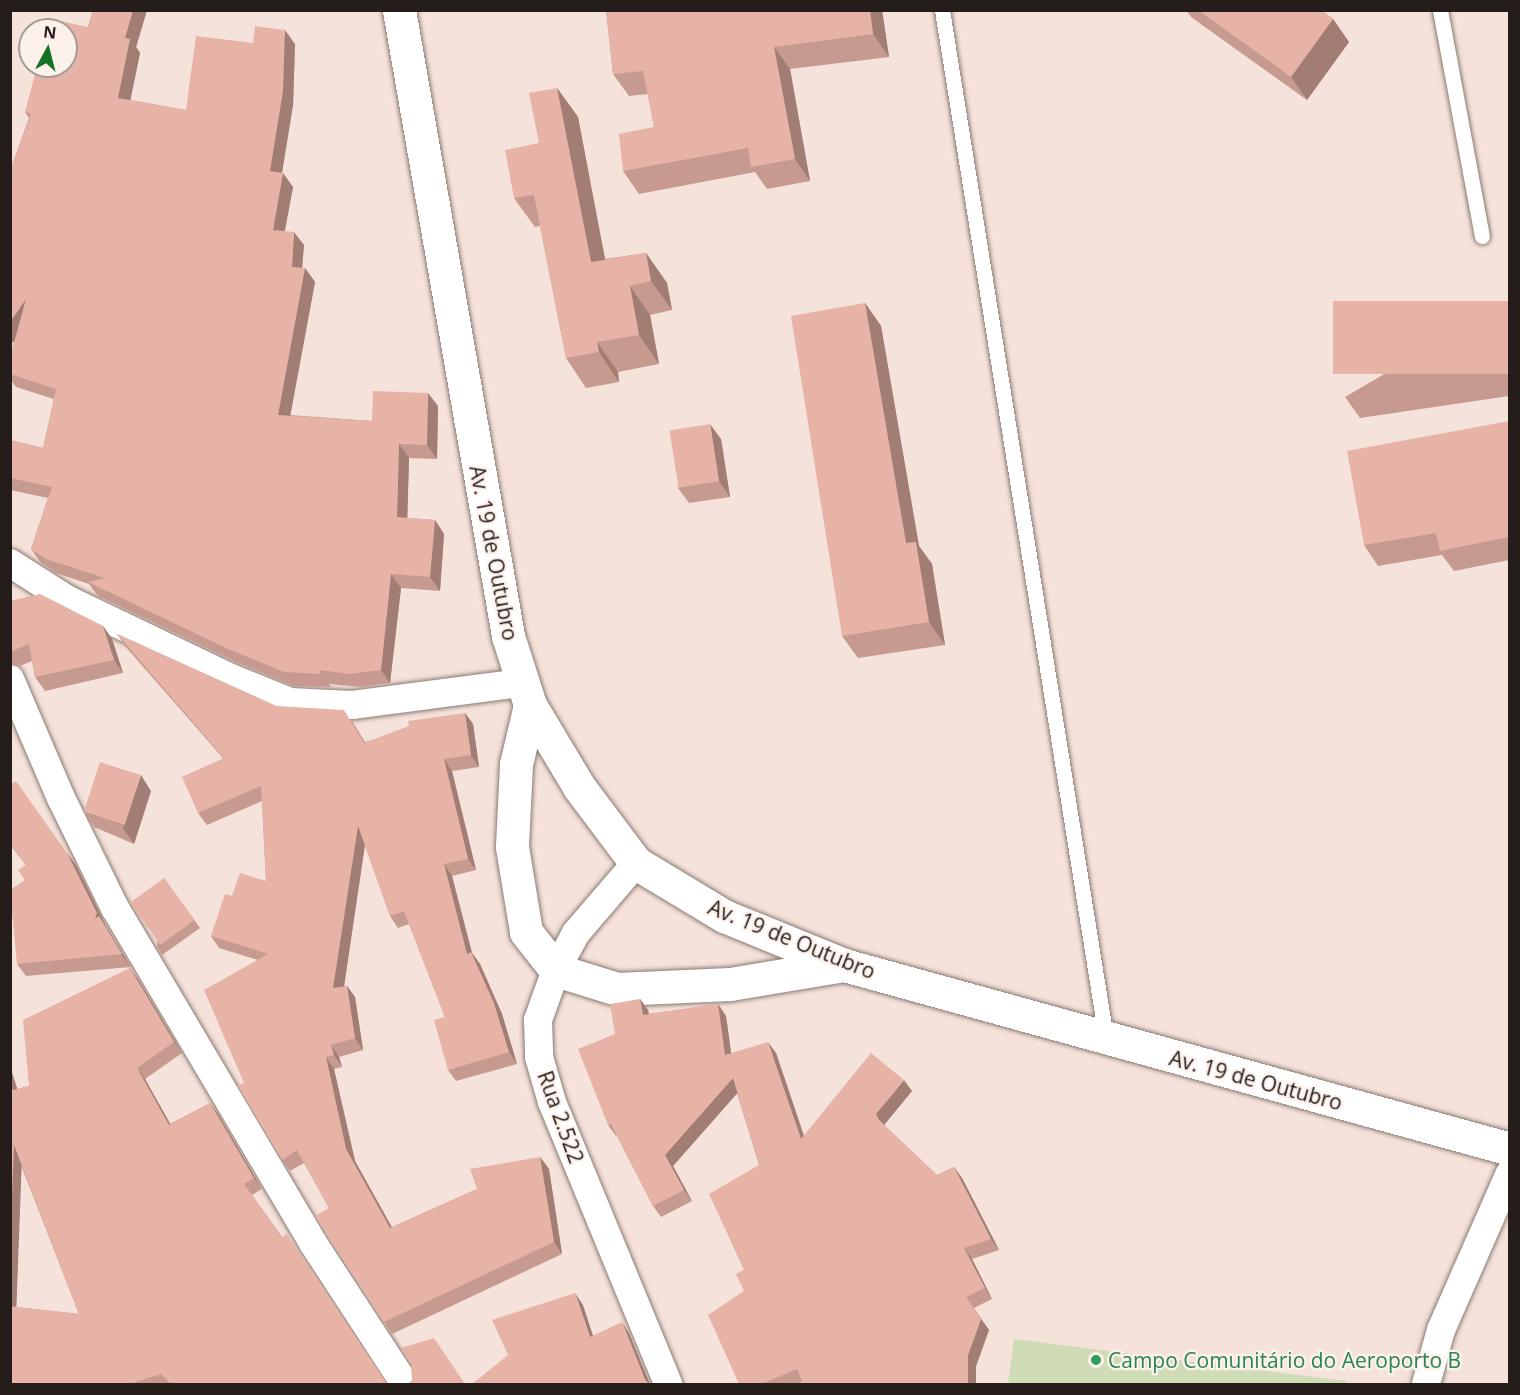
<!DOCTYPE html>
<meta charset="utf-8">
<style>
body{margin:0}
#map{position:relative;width:1520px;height:1395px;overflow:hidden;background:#f5e2da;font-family:"Open Sans",sans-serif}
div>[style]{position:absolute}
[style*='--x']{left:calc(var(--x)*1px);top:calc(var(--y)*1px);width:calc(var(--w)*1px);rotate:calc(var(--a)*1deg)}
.green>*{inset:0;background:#d0dcb6}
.roads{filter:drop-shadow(0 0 2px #8a7a72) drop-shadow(0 0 2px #8a7a72)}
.service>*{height:15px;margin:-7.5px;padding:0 7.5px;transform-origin:7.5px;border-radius:7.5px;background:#fff}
.minor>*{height:28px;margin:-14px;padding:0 14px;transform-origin:14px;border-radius:14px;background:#fff}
.tertiary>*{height:33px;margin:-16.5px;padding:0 16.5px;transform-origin:16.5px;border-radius:16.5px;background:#fff}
.wall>*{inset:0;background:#c69a8f}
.shaded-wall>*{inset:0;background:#a17d74}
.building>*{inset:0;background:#e6b3a6;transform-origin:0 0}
.dots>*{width:16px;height:16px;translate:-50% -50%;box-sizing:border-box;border:3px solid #fdf1ec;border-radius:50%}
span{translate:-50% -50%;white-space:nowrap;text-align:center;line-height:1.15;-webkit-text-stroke:4.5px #fdf1ec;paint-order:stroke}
.street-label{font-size:21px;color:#241d1a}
.leisure-label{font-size:21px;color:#27864d}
.left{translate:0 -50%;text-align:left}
.frame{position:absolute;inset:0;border:12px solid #241d1a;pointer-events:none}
.north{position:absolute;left:18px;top:18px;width:60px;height:60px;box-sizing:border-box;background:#fdf1ec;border:2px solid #a69c98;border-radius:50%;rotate:7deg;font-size:16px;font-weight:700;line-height:24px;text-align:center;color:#241d1a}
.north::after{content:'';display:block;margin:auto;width:21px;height:27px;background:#117323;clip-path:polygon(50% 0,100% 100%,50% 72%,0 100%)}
</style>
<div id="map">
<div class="green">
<i style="clip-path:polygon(1014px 1339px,1346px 1381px,1346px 1384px,1008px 1384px)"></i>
</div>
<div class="roads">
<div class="service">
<i style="--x:942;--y:10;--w:1041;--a:80.94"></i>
<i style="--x:1440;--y:10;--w:230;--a:79.5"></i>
</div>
<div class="minor">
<i style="--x:10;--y:563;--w:69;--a:32.5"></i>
<i style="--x:68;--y:600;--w:181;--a:25.6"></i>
<i style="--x:231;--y:678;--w:64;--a:22.1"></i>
<i style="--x:290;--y:702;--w:62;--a:2.8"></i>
<i style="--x:352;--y:705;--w:171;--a:-7.4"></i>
<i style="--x:10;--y:679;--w:129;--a:66.8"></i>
<i style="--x:61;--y:798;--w:123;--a:63.9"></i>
<i style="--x:115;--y:908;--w:389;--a:59.4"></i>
<i style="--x:313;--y:1243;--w:168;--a:56.9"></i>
<i style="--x:636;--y:863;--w:92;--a:130.6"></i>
<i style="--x:576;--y:933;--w:42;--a:118.4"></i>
<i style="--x:556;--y:970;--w:53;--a:109.8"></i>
<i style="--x:538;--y:1020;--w:37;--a:88"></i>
<i style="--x:539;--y:1057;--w:47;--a:73.9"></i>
<i style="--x:552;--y:1102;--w:305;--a:67.6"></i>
<i style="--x:1426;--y:1384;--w:56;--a:-74.5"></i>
<i style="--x:1441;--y:1330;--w:171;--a:-66.3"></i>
</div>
<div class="tertiary">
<i style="--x:399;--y:10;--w:635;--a:80.12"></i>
<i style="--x:508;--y:636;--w:72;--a:72.3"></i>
<i style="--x:530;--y:705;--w:96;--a:59.1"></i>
<i style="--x:579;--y:787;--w:95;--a:53.1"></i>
<i style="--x:636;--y:863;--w:103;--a:31.1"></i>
<i style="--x:724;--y:916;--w:130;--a:22.2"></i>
<i style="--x:844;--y:965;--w:691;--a:15.44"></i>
<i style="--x:530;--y:705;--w:61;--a:103.3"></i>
<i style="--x:516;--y:764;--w:83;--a:92.8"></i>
<i style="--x:512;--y:847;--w:86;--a:80.6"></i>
<i style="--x:526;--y:932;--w:48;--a:51.7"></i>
<i style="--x:556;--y:970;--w:64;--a:17.3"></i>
<i style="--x:617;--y:989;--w:113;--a:-2.5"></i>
<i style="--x:730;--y:984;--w:116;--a:-9.5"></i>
</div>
</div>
<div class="wall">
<i style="clip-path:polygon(93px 10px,147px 10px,136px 47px,140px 53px,130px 100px,186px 110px,253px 43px,295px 44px,293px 105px,282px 173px,293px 187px,285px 231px,304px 245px,302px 268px,305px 268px,315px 282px,290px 415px,372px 421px,438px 406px,437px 459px,409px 458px,407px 518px,435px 520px,444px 534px,440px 591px,401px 588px,390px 683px,360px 687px,329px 684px,331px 687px,294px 686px,238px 663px,98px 596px,89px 584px,56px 573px,41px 563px,31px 549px,48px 498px,10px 490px,10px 440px,43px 448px,54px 399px,16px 387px,10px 379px,10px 357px,14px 343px,10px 342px,10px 171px,29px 118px,25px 112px,88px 27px)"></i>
<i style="clip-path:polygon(606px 10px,882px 10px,889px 57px,790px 69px,810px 181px,767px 189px,755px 172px,639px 194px,623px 171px,654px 127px,648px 94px,629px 96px,613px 74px)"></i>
<i style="clip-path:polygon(1186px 10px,1321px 10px,1333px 19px,1349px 42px,1307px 100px,1191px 17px)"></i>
<i style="clip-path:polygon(557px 88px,578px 117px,605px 259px,646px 253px,667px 283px,672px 310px,650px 315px,659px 364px,618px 372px,619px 382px,586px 388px,566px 358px,540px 226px,535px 227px,514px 198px,539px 143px)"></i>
<i style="clip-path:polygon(1509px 301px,1509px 396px,1360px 418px,1345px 397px)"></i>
<i style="clip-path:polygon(865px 303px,881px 326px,919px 546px,932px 564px,945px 645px,858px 658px,842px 636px)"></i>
<i style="clip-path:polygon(1509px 421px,1509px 560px,1454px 571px,1442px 555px,1378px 566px,1364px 545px)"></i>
<i style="clip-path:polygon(721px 439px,730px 497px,689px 503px,678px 488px)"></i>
<i style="clip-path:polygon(10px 601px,103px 626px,112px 639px,123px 673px,45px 691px,35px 677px,32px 661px,20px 666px,10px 665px)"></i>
<i style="clip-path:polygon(117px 634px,276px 706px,352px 721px,365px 742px,465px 713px,473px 724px,479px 767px,452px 771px,476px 870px,452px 876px,472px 953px,480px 964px,502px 1014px,517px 1064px,456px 1081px,448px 1070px,445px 1017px,409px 924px,398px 928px,390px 916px,365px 845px,344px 986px,347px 986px,355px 997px,363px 1050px,339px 1057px,342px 1067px,334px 1069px,355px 1161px,392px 1227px,477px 1189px,540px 1157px,549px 1169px,562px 1254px,392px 1334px,384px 1322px,329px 1208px,304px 1163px,290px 1171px,282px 1160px,244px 1083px,258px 960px,219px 948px,211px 936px,232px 896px,266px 881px,262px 801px,207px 825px,198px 813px,223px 758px,125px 646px)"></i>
<i style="clip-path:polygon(10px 785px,76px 865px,106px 926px,131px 967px,26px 976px,17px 964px,25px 880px,26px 865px,10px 845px)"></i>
<i style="clip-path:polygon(151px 791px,134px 844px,94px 827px,83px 811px)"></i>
<i style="clip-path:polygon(164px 878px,200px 928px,162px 955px,157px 947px)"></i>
<i style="clip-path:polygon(evenodd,130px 968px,138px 979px,182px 1053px,145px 1079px,170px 1124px,210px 1103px,218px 1114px,262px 1189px,252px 1195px,388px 1384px,10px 1384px,10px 1066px,17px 1089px,29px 1086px,130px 968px,21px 1165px,79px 1314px,16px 1307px,21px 1165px)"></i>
<i style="clip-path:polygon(640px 999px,648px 1010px,649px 1014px,718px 1004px,726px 1016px,731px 1053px,776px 1053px,804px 1136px,912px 1091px,884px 1125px,937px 1175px,954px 1167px,962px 1178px,999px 1250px,972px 1259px,992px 1299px,974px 1308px,989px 1330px,976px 1366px,802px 1382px,796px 1384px,739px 1384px,744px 1291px,744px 1270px,759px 1165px,737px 1093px,673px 1166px,692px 1201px,661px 1217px,653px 1206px,617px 1136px,616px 1136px,608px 1125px,615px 1034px)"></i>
</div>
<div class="shaded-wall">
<i style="clip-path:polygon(133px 10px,147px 10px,136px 47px,140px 53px,128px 112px,118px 98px,125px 38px)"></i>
<i style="clip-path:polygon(870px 10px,882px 10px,889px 57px,873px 34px)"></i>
<i style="clip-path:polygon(1333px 19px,1349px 42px,1307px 100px,1291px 77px)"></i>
<i style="clip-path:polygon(285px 30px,295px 44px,293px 105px,280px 185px,270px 171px)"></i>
<i style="clip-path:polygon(774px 47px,790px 69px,810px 181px,795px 159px)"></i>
<i style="clip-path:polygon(557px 88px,578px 117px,611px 291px,591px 262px)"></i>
<i style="clip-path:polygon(283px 173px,293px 187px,282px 244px,273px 230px)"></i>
<i style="clip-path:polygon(294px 232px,304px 245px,301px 281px,292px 267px)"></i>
<i style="clip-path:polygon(646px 253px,667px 283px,672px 310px,651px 281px)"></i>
<i style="clip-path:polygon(305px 268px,315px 282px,288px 428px,278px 415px)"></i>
<i style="clip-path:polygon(630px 286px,650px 315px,659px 364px,639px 335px)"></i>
<i style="clip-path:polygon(26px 299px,15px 344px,10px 337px,10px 322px)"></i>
<i style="clip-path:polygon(865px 303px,881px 326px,919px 546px,932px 564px,945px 645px,929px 622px,906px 543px)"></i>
<i style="clip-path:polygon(597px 342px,618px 372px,619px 382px,599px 352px)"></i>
<i style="clip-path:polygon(428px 393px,438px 406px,437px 459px,427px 445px)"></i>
<i style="clip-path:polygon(710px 424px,721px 439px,730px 497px,719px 481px)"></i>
<i style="clip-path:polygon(399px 444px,409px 458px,407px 531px,397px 517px)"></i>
<i style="clip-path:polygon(435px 520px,444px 534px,440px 591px,430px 577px)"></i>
<i style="clip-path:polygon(391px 574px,401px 588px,390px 683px,381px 670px)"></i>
<i style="clip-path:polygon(103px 626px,112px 639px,123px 673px,114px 660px)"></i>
<i style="clip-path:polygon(465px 713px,473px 724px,479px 767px,471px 755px)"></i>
<i style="clip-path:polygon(444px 759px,452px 771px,476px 870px,468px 859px)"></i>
<i style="clip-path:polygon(141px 775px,151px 791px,134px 844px,123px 828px)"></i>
<i style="clip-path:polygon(358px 826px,366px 837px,342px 1000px,333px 988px)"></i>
<i style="clip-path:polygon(67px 853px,76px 865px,106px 926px,131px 967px,95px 919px)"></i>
<i style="clip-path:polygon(444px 864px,452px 876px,472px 953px,480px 964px,502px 1014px,517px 1064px,509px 1052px,467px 954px)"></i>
<i style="clip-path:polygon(130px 968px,138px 979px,182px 1053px,174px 1042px)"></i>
<i style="clip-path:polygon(347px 986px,355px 997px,363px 1050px,355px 1038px)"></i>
<i style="clip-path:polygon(640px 999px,648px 1010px,651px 1026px,643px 1015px)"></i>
<i style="clip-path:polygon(718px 1004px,726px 1016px,733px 1067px,725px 1055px)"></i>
<i style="clip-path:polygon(768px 1042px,776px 1053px,809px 1151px,801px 1139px)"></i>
<i style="clip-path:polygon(331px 1045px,339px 1057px,342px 1067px,334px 1055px)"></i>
<i style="clip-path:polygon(326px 1057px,334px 1069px,355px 1161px,398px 1239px,390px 1228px,346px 1149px)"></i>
<i style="clip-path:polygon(10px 1066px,21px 1101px,13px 1090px,10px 1081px)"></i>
<i style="clip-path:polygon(137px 1068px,145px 1079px,177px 1136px,169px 1125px)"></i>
<i style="clip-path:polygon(733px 1078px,741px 1089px,673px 1166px,692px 1201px,684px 1190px,665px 1155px)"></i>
<i style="clip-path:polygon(904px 1080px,912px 1091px,884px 1125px,879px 1120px,876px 1114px)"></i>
<i style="clip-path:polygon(210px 1103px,218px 1114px,262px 1189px,254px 1178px)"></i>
<i style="clip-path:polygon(14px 1145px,22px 1156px,16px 1317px,10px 1309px,10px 1240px)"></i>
<i style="clip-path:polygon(540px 1157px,549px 1169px,562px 1254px,554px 1242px)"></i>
<i style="clip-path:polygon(954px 1167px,962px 1178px,999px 1250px,991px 1239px)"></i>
<i style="clip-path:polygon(964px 1248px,972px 1259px,992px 1299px,985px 1288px)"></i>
<i style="clip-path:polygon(575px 1293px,583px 1305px,597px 1348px,590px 1337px)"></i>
<i style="clip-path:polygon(981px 1319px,989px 1330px,976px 1366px,976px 1384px,968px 1384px,968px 1355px)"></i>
<i style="clip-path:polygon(622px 1322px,629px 1333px,650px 1384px,649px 1384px,645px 1380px)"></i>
</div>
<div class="building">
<i style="clip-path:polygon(93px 10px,133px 10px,125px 38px,130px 39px,118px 98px,186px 110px,196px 36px,253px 43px,255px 26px,285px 30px,283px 91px,270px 171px,283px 173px,273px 230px,294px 232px,292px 267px,305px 268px,278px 415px,372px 421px,373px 391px,428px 393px,427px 445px,399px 444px,397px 517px,435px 520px,430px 577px,391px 574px,381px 670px,350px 674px,319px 670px,321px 674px,284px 672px,228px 649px,88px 582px,105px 578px,46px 559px,31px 549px,52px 487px,10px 478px,10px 440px,43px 448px,56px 389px,10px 374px,10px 357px,26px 299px,10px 322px,10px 171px,31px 114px,25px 112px,37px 66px,66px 66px,66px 30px,47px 30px,50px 19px,88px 27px)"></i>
<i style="clip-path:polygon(606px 10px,870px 10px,873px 34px,774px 47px,795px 159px,751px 167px,748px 148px,623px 171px,619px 134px,654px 127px,643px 71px,613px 74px)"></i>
<i style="clip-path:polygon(1198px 10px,1321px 10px,1333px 19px,1291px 77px)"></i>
<i style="clip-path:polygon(557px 88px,591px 262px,646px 253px,651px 281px,630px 286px,639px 335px,597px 342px,599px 352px,566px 358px,534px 195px,514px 198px,505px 150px,539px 143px,529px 93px)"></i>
<i style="left:1509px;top:301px;width:73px;height:176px;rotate:90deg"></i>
<i style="clip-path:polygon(865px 303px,906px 543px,916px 542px,929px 622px,842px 636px,791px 316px)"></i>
<i style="clip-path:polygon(1509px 421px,1509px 537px,1440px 551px,1436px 533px,1364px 545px,1347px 451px)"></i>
<i style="left:710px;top:424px;width:58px;height:41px;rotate:81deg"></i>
<i style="clip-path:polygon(40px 594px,103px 626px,114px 660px,35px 677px,29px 644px,10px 652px,10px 601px)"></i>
<i style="clip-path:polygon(117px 634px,276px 706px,344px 710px,364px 743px,409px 726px,408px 721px,465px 713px,471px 755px,444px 759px,468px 859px,444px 864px,467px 954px,471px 952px,494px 1003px,509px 1052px,448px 1070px,434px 1020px,445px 1017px,404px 911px,390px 916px,358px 826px,333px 988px,347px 986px,355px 1038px,331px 1045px,334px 1055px,326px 1057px,346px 1149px,390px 1228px,477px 1189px,470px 1169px,540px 1157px,554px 1242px,384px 1322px,315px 1216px,329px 1208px,297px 1150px,282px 1160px,238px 1086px,244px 1083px,204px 990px,268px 954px,211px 936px,225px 894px,232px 896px,240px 873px,266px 881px,261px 786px,198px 813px,182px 777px,224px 758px)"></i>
<i style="left:100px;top:762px;width:43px;height:52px;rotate:18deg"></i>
<i style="clip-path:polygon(16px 781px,67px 853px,97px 913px,95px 919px,99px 916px,122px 954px,17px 964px,10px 890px,25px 880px,18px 870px,26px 865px,10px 844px,10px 785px)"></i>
<i style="left:164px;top:878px;width:52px;height:42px;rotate:54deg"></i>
<i style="clip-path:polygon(130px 968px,174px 1042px,137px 1068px,169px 1125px,210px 1103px,254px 1178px,244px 1184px,282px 1237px,287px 1234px,387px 1384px,171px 1384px,161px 1374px,130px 1384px,10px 1384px,10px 1306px,79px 1314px,14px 1145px,10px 1240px,10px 1081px,13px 1090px,29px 1086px,23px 1020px)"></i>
<i style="clip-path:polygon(640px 999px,643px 1015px,718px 1004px,725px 1055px,768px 1042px,801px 1139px,871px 1053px,904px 1080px,876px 1114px,879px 1120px,937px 1175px,954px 1167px,991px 1239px,964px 1248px,985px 1288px,966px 1297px,981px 1319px,968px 1355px,968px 1384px,803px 1384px,797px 1369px,761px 1384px,739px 1384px,708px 1315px,744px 1291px,736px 1274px,744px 1270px,709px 1194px,759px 1165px,733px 1078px,665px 1155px,684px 1190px,653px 1206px,611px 1124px,608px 1125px,578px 1049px,615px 1034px,610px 1004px)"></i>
<i style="clip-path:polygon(575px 1293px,590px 1337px,622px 1322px,645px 1380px,649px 1384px,472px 1384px,508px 1355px,492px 1320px)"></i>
<i style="clip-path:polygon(434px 1338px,465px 1384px,408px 1384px,412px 1380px,411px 1364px,401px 1348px)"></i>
</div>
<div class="dots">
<i style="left:1096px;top:1360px;background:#2e9e5b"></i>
</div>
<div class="street-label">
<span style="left:494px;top:553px;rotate:79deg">Av. 19 de Outubro</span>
<span style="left:792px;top:939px;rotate:22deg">Av. 19 de Outubro</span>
<span style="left:1256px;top:1080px;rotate:15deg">Av. 19 de Outubro</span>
<span style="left:561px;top:1117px;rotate:70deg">Rua 2.522</span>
</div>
<div class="leisure-label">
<span class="left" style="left:1108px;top:1360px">Campo Comunitário do Aeroporto B</span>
</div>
<div class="frame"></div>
<div class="north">N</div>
</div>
